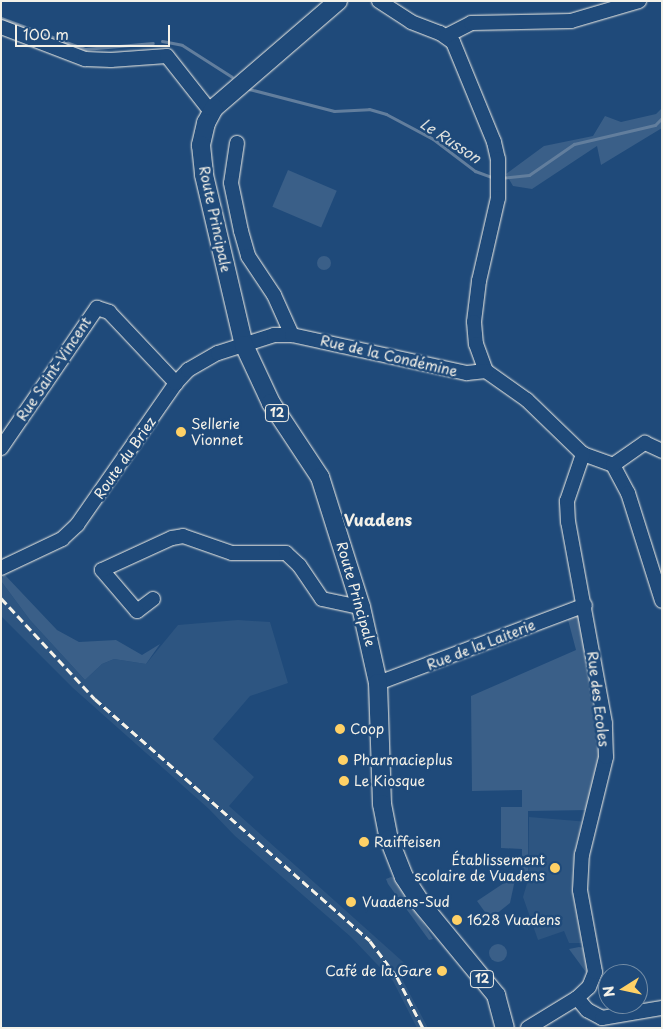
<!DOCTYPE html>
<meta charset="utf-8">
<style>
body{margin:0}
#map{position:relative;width:663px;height:1029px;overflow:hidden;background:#1f4a7a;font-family:"Playpen Sans",sans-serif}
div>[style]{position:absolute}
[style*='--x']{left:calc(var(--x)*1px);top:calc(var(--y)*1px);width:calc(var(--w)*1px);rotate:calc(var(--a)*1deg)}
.built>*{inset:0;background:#2d5581}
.green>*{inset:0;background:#3a5f88;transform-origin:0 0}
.round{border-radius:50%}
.stream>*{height:3px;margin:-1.5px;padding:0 1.5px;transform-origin:1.5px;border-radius:1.5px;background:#627e9d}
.roads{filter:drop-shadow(0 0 1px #f4f1e8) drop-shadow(0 0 1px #f4f1e8)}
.minor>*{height:14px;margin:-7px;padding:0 7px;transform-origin:7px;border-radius:7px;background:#1f4a7a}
.major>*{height:18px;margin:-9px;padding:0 9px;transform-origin:9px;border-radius:9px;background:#1f4a7a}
.rail>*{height:3px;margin-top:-1.5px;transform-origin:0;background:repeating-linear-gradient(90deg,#f4f1e8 0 8px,transparent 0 12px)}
.dots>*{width:14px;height:14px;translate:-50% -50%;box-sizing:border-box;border:2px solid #1f4a7a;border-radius:50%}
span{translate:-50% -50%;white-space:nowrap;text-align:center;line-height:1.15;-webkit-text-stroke:5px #1f4a7a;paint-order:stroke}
.shield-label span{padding:1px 4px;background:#1f4a7a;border:1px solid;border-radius:4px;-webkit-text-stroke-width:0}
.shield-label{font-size:12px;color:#f4f1e8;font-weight:700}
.street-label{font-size:14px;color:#f4f1e8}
.poi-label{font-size:14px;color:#f4f1e8}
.left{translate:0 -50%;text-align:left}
.right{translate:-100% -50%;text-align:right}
.water-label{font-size:15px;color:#dee0dd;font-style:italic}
.quarter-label{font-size:16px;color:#f4f1e8;font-weight:700}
.frame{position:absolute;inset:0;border:2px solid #f4f1e8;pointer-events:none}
.north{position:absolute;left:598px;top:964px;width:50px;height:50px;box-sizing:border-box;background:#1f4a7a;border:1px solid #748da6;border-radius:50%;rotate:260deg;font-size:14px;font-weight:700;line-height:20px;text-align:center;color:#f4f1e8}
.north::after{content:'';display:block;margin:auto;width:18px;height:22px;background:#ffd166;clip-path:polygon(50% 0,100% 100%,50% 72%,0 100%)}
.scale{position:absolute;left:15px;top:25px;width:155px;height:22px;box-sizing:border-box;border:2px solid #f4f1e8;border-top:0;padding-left:6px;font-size:15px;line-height:18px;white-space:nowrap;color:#f4f1e8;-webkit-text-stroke:4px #1f4a7a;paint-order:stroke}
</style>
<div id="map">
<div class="built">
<i style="clip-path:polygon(1px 581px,30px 620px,85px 680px,102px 664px,114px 659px,146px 664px,178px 625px,238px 620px,270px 622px,288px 683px,250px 696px,213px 739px,254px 777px,229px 806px,411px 969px,402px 979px,428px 1028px,417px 1028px,393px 981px,351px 937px,235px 836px,209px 809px,73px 688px,1px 616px)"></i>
<i style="clip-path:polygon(529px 817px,589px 822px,580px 890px,582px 943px,569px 943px,564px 931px,538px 940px,523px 897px,528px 880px)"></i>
</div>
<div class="green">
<i style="clip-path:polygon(662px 108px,662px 128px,601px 165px,597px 146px,532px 189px,513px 186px,506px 174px,544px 146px,593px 136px,605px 116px,621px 122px,656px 114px)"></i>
<i style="left:288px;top:170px;width:53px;height:40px;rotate:23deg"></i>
<i class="round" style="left:317px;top:256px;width:14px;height:14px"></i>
<i style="clip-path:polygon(4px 574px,57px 630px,79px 642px,116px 640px,142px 655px,160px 644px,146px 664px,114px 659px,102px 664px,85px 680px,30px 620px,1px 581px)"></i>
<i style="clip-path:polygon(582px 613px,602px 745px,590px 810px,528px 811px,528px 880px,522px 881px,522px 849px,501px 848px,501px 807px,522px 807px,522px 790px,472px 791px,471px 696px,576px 650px,567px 616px)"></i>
<i style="clip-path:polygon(516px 875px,510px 903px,490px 919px,477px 901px)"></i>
<i style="clip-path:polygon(391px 877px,395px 878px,433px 939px,429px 940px,388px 884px,386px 879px)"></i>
<i class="round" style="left:489px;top:944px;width:18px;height:18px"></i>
<i style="clip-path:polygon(579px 947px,584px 948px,590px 971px,588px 975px,569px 949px)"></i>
</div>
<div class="stream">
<i style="--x:1;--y:18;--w:90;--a:20.3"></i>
<i style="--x:85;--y:49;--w:68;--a:-5"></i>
<i style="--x:162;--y:41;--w:20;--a:11"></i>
<i style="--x:182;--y:45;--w:59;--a:32.6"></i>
<i style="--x:249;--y:89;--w:88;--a:14.5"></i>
<i style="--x:334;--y:111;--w:35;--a:-3"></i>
<i style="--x:369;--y:109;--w:18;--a:16"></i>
<i style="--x:386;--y:114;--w:53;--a:28"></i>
<i style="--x:433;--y:139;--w:53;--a:37.3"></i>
<i style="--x:475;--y:171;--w:20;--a:20"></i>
<i style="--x:501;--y:178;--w:28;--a:-6"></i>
<i style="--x:529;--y:175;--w:55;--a:-34.6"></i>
<i style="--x:574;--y:144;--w:83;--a:-13.2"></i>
<i style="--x:655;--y:125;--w:10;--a:-45"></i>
</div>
<div class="roads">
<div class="minor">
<i style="--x:379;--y:1;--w:38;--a:33"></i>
<i style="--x:411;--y:22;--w:31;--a:21"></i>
<i style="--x:440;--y:33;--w:16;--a:35"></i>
<i style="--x:453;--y:42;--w:108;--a:67.7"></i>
<i style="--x:494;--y:142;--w:17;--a:77"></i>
<i style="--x:498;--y:159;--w:39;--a:90"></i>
<i style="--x:498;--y:198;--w:85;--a:102.9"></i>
<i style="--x:479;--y:281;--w:41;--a:97"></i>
<i style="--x:474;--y:322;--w:22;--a:85"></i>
<i style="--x:476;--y:344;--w:29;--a:70"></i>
<i style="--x:486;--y:371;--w:50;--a:35.3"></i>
<i style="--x:527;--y:400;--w:78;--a:44"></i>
<i style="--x:583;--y:454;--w:32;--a:20"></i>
<i style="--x:613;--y:465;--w:32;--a:62"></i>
<i style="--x:628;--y:493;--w:113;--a:72.5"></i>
<i style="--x:1;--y:27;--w:90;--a:20.9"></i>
<i style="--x:85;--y:59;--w:26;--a:2"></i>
<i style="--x:111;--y:60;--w:56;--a:-4.1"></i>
<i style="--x:167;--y:56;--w:71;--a:51.8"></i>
<i style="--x:446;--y:36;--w:28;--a:-27"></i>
<i style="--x:471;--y:23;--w:100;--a:-1.1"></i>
<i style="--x:571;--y:21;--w:71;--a:-16.4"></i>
<i style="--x:237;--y:143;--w:40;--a:98.5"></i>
<i style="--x:231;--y:183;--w:49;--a:78.2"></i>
<i style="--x:241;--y:231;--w:26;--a:74"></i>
<i style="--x:248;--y:256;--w:47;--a:56.3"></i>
<i style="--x:274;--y:295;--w:44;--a:65.8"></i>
<i style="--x:1;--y:448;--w:170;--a:-55.6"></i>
<i style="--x:97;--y:308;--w:13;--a:18"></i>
<i style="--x:109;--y:312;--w:98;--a:46.7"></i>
<i style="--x:613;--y:465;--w:39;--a:-35"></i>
<i style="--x:645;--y:443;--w:19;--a:25"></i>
<i style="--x:1;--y:568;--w:68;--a:-25.4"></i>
<i style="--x:62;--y:539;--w:21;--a:-43"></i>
<i style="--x:77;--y:525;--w:173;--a:-55.1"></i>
<i style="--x:176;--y:383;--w:18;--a:-47"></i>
<i style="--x:188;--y:370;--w:34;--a:-30"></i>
<i style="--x:218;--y:353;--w:59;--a:-17.8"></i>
<i style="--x:274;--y:335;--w:18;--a:0"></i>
<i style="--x:292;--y:335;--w:179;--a:12.3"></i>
<i style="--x:467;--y:373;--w:19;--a:-6"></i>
<i style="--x:153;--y:599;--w:20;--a:143"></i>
<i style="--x:137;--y:611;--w:54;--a:-130.5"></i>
<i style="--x:102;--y:570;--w:77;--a:-24.6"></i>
<i style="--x:172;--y:538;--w:11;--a:-10"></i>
<i style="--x:183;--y:536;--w:52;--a:19.1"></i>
<i style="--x:232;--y:553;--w:54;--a:0"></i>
<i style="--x:286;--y:553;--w:18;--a:43"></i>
<i style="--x:299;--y:565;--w:41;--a:55.9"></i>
<i style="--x:322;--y:599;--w:40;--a:12"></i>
<i style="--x:378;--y:683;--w:221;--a:-20.6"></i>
<i style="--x:577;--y:998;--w:16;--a:-43"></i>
<i style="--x:589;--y:987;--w:16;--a:-68"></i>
<i style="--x:595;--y:972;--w:83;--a:-100.4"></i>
<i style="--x:580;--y:890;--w:35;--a:-87"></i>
<i style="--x:582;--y:855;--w:101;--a:-76.2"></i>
<i style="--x:606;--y:757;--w:34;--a:-92"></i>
<i style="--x:605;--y:723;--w:204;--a:-100.4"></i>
<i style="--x:568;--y:522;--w:21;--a:-93"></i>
<i style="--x:567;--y:501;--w:50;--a:-71.2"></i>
<i style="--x:528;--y:1028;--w:57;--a:-31.5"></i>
<i style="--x:577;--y:998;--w:16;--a:50"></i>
<i style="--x:587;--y:1010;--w:17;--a:28"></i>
<i style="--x:602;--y:1018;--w:61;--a:-9.5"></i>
</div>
<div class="major">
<i style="--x:338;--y:1;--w:164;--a:139.2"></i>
<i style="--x:214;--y:108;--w:17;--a:118"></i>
<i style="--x:206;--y:123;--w:23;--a:103"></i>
<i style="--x:201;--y:145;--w:30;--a:84"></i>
<i style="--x:204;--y:175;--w:175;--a:76.8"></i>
<i style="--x:244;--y:345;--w:64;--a:65"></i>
<i style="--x:271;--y:403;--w:89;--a:56.5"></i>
<i style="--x:320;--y:477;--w:136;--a:72.5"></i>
<i style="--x:361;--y:607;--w:78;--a:77.4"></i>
<i style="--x:378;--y:683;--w:121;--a:88.1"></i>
<i style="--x:382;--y:804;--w:36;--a:79"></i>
<i style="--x:389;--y:839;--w:41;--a:68.5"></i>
<i style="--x:404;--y:877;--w:33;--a:57"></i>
<i style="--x:422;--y:905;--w:117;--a:50.6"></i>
<i style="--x:496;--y:995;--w:34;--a:75"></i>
</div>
</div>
<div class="rail">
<i style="--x:1;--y:598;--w:138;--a:47.1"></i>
<i style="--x:95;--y:699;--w:366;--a:41.3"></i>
<i style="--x:370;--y:941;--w:45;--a:53.1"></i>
<i style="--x:397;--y:977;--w:57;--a:63"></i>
</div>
<div class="dots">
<i style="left:181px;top:432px;background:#ffd166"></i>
<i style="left:340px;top:729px;background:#ffd166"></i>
<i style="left:343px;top:760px;background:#ffd166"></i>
<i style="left:344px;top:781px;background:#ffd166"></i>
<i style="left:364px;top:842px;background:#ffd166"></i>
<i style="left:555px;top:868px;background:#ffd166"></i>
<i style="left:351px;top:902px;background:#ffd166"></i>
<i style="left:457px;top:920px;background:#ffd166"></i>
<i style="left:442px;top:971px;background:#ffd166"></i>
</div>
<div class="shield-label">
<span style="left:277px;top:413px">12</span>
<span style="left:482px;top:979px">12</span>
</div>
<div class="street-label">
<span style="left:215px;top:219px;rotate:78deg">Route Principale</span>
<span style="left:389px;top:356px;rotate:13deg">Rue de la Condémine</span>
<span style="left:54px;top:369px;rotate:-56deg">Rue Saint-Vincent</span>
<span style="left:125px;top:458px;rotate:-55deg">Route du Briez</span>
<span style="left:356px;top:594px;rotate:74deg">Route Principale</span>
<span style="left:481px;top:645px;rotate:-21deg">Rue de la Laiterie</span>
<span style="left:598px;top:699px;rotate:83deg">Rue des Ecoles</span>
</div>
<div class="poi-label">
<span class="left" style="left:191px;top:432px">Sellerie<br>Vionnet</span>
<span class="left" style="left:350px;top:729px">Coop</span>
<span class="left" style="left:353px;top:760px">Pharmacieplus</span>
<span class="left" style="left:354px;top:781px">Le Kiosque</span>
<span class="left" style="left:374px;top:842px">Raiffeisen</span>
<span class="right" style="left:545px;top:868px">Établissement<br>scolaire de Vuadens</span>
<span class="left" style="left:362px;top:902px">Vuadens-Sud</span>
<span class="left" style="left:467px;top:920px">1628 Vuadens</span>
<span class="right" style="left:432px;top:971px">Café de la Gare</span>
</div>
<div class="water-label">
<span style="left:451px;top:140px;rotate:33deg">Le Russon</span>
</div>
<div class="quarter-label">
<span style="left:378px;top:519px">Vuadens</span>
</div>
<div class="frame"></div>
<div class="north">N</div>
<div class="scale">100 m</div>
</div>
